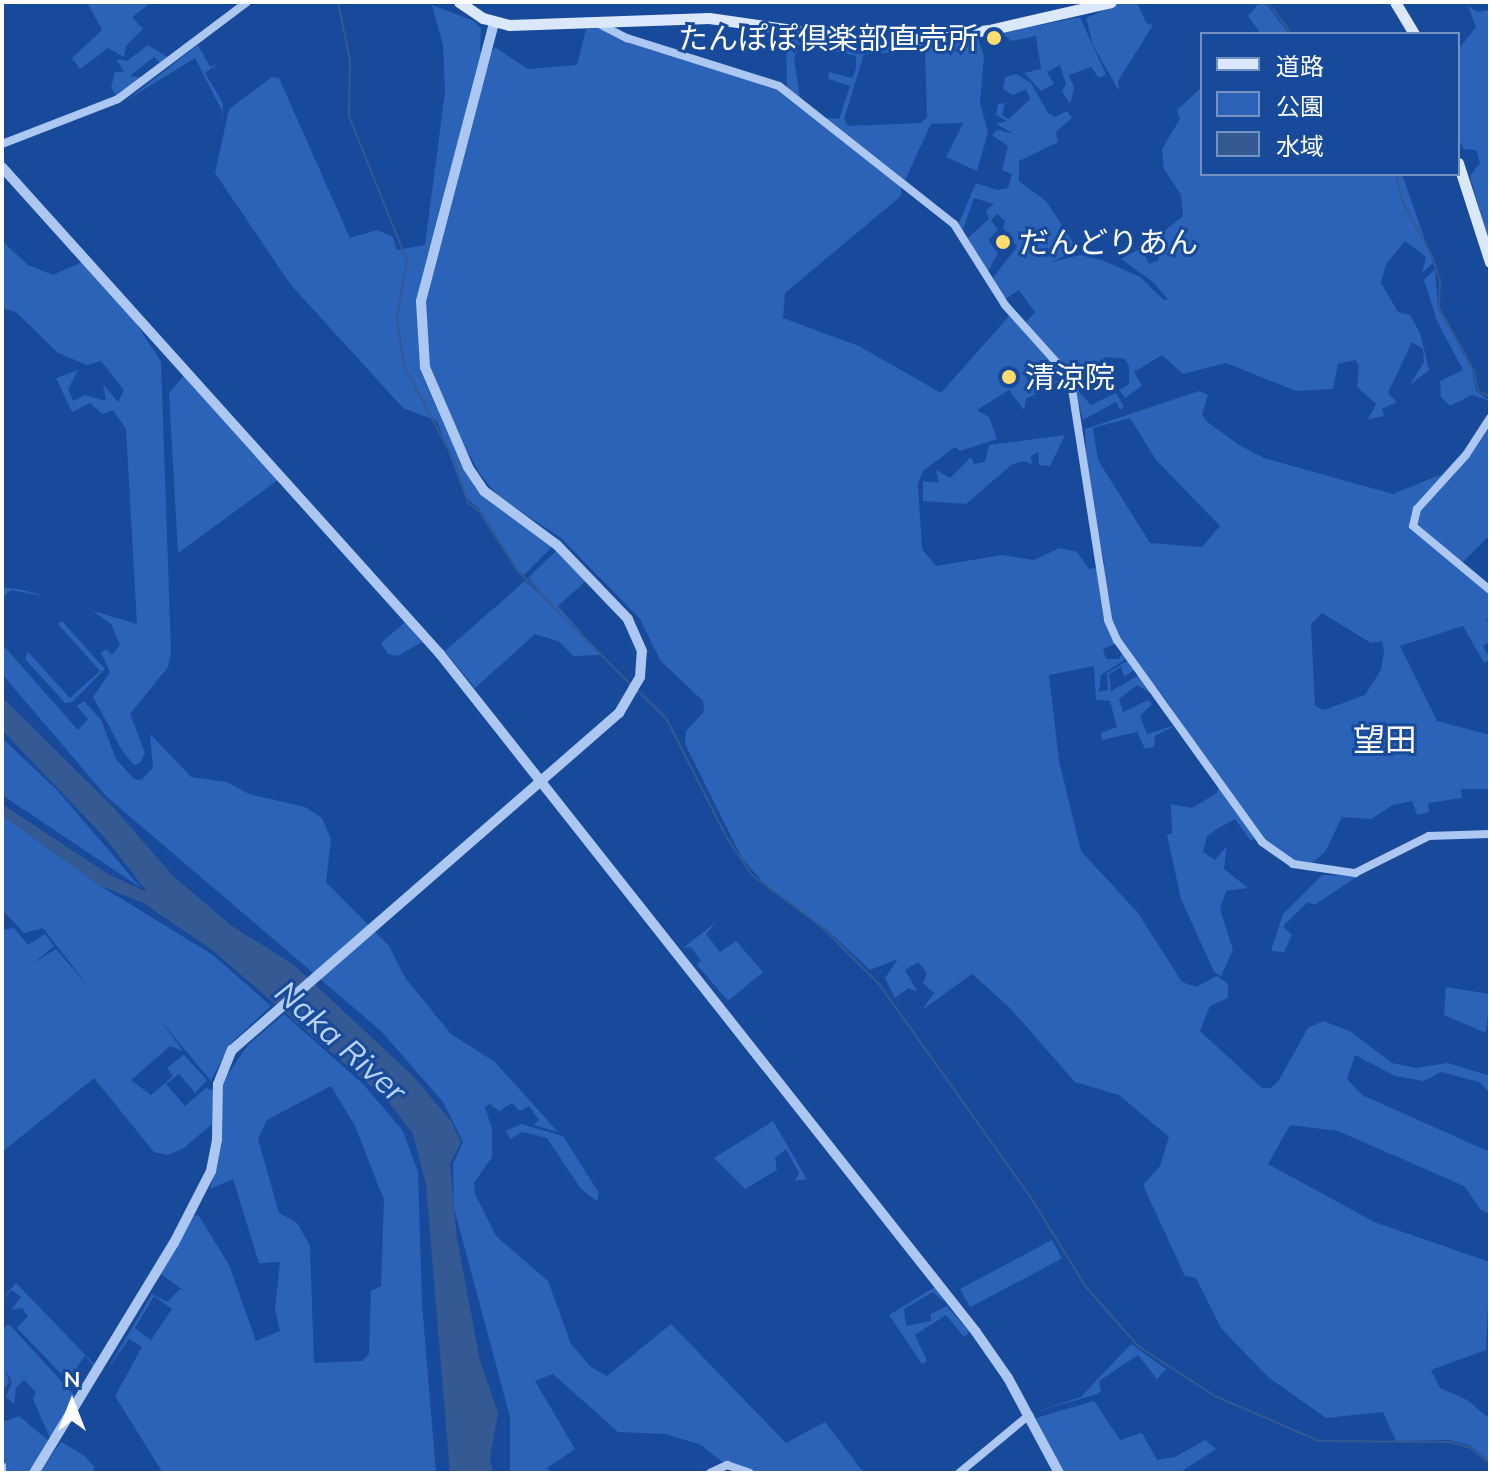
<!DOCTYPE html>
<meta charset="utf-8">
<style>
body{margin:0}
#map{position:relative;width:1492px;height:1475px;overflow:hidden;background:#174a9a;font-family:Mulish,"Noto Sans JP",sans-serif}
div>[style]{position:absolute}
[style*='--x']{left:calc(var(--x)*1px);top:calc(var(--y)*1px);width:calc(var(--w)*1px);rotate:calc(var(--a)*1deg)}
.green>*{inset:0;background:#2b63b8;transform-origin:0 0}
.water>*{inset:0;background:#345993}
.stream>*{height:2px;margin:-1px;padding:0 1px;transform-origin:1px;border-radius:1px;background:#345993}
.minor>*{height:8px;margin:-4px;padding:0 4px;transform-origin:4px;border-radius:4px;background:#acc8f2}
.tertiary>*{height:10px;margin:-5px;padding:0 5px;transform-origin:5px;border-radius:5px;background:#acc8f2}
.secondary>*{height:11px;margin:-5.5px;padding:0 5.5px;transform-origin:5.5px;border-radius:5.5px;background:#dbe8fc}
.dots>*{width:22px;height:22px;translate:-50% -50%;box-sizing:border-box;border:4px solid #174a9a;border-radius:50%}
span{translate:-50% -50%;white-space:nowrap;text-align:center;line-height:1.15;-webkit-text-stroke:6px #174a9a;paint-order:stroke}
.poi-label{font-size:30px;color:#fff}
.right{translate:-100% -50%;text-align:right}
.left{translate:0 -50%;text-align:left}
.neighbourhood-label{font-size:32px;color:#fff}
.water-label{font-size:32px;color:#b9d3f8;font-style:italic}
.frame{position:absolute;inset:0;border:4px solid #fff;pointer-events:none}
.legend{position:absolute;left:1200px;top:32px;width:260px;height:144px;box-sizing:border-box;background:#174a9a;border:2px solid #7492c2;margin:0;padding:10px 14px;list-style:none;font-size:24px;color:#fff}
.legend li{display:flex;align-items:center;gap:16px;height:40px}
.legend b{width:40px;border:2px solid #7492c2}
.north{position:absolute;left:32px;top:1363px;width:80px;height:80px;-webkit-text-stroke:6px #174a9a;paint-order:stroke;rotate:0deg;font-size:22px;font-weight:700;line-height:32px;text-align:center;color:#fff}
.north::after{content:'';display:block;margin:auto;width:28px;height:36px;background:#fff;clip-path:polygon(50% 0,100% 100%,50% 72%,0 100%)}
</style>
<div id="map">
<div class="green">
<i style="clip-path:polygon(87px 2px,152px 2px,132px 17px,143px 29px,126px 46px,124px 57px,108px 48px,80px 69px,72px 58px,102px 30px)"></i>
<i style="clip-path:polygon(1123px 2px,1137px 2px,1146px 23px,1153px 25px,1118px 81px,1119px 91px,1093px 45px,1086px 18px)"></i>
<i style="clip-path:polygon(1260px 2px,1265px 2px,1289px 34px,1261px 34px,1248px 16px)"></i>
<i style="clip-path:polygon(evenodd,432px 5px,474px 21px,481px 28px,480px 51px,490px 55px,495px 47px,528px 69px,577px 65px,586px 29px,597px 28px,769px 83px,901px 186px,901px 196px,785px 293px,783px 318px,859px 346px,941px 393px,1010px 315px,1056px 367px,1042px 375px,1044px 381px,1037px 384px,1031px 372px,1025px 375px,1031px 388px,1064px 379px,1026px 399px,1024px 410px,1009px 390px,977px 410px,989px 417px,997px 439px,960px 451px,955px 447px,923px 471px,918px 484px,922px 549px,936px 566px,1002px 555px,1034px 560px,1060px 548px,1077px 552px,1089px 569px,1105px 566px,1087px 476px,1085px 429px,1199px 391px,1208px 395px,1202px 414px,1206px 421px,1239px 445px,1264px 458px,1393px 494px,1442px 474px,1490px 423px,1490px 535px,1462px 563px,1490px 587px,1490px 617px,1485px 620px,1490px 620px,1490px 641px,1483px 646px,1490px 659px,1484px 663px,1463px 626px,1400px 646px,1437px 721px,1490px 735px,1490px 789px,1461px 789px,1462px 798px,1428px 803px,1429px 812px,1417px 815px,1412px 801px,1393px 805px,1371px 819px,1342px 817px,1325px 852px,1311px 864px,1294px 862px,1274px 851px,1243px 821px,1255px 839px,1250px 840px,1235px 819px,1220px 827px,1207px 836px,1203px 852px,1215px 860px,1227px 846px,1224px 869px,1248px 888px,1226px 891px,1220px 909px,1233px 950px,1221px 976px,1214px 972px,1181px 899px,1167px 835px,1172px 833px,1171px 804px,1192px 808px,1217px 793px,1220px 783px,1167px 701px,1119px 642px,1103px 649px,1106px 659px,1119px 659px,1122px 653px,1126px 659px,1101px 675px,1099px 692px,1108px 690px,1107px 673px,1127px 661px,1134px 670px,1124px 677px,1121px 667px,1109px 674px,1111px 691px,1139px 675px,1152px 694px,1137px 685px,1119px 699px,1123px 712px,1148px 700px,1152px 704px,1140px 716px,1147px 734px,1176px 725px,1155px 736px,1154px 747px,1145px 749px,1137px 732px,1102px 740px,1101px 733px,1117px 727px,1110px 701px,1096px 700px,1094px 666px,1049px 675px,1059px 761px,1081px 851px,1138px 913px,1182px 982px,1196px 987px,1217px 976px,1228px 984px,1228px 998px,1210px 1006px,1200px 1031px,1262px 1088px,1271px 1088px,1279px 1080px,1308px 1028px,1323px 1021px,1350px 1031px,1392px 1063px,1416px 1068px,1448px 1063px,1490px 1076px,1490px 1093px,1479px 1082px,1441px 1072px,1424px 1081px,1395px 1076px,1355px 1055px,1347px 1079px,1362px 1095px,1490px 1152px,1490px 1214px,1481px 1210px,1464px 1186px,1338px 1131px,1290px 1125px,1268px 1164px,1374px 1222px,1490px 1262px,1486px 1350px,1431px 1370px,1440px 1388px,1467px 1400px,1490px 1419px,1490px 1462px,1471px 1446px,1450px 1440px,1396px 1441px,1383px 1412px,1326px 1418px,1268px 1377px,1221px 1328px,1196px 1278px,1185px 1276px,1143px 1185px,1160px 1166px,1169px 1137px,1119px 1095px,1075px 1082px,1010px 1008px,972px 974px,922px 1010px,934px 993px,923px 983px,927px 973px,918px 962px,905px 970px,917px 991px,908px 988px,895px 998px,885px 978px,898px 959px,870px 970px,825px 928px,769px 889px,742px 858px,685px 744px,686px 731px,704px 712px,703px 701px,660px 660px,640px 619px,561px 538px,499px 497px,480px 474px,452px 424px,443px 422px,475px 488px,553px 546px,524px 575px,517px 569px,481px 511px,465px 496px,437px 421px,403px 408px,291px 285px,215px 173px,229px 109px,272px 77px,279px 78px,350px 238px,377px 230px,393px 237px,397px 250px,425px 245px,445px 92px,443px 45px,432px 5px,1130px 418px,1156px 460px,1220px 526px,1202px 547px,1150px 543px,1098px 460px,1093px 428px,1130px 418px,432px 5px,1322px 613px,1371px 643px,1382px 641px,1384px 651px,1381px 670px,1365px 695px,1324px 710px,1315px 706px,1311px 624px,1322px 613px)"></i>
<i style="clip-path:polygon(1468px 6px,1477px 12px,1490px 10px,1490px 246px,1470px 176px,1480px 163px,1476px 150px,1464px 149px,1458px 139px,1458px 50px,1476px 27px)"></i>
<i style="clip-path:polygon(1080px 17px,1106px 75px,1099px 78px,1091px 67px,1069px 75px,1074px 88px,1070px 104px,1062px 91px,1066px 84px,1060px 65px,1047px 72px,1054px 84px,1041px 91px,1024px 73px,1041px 69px,1036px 36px,1012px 41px,1001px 33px)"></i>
<i style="clip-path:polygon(786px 34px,827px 42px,830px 47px,801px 42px,794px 58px,800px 98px,787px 87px)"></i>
<i style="clip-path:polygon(evenodd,978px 39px,984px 56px,980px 103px,988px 132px,977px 171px,946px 157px,963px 123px,931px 124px,905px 180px,826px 118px,839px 119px,850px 86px,828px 79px,829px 72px,852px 78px,856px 69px,856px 56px,834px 51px,838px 44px,878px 48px,978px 39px,925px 51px,927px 117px,921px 123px,848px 126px,844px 119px,864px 54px,925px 51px)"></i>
<i style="clip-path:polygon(148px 45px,169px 58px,161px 64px,154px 57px,130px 76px,144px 78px,116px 96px,111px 88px,115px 72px,124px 72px,116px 59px,127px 61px)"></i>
<i style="clip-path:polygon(198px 45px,210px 67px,218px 64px,205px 73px,223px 103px,222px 123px,222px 111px,195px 58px,127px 100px)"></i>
<i style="clip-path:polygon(1016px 74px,1031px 83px,1048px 113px,1055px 117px,1067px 111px,1072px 118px,1056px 132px,1058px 142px,1019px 161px,1019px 181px,1046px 201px,1078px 250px,1051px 262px,1080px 255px,1102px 260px,1140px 277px,1164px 300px,1168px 299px,1153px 282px,1121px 259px,1141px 248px,1149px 264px,1159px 260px,1151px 242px,1183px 216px,1181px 195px,1164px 169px,1162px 149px,1180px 119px,1177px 110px,1202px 87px,1202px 174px,1402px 174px,1433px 263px,1422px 273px,1426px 257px,1405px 241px,1386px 264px,1381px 283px,1398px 312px,1410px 315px,1420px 333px,1429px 370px,1410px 385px,1424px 362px,1423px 349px,1412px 342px,1388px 393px,1397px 402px,1382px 409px,1384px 416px,1368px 419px,1376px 404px,1357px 387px,1359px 365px,1355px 360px,1338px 364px,1333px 389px,1296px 391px,1226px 363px,1183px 374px,1162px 355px,1134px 372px,1142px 386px,1125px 398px,1119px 390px,1129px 384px,1129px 366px,1125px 359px,1106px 357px,1079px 375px,1079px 392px,1091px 405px,1116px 393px,1124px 407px,1120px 410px,1116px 402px,1083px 420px,1074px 386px,1025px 323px,1035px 312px,1019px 290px,1005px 299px,991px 280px,1017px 247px,1003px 228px,1005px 221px,997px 214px,991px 220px,998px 230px,988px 240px,998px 253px,987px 274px,968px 238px,989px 219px,986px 210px,994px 204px,974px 198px,962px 232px,958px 225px,976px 183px,997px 190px,1008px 188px,1012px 174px,1002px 170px,1008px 146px,992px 135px,997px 130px,1014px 134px,996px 124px,1007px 121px,996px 115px,998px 104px,1005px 103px,1002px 115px,1009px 119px,1030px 99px,1026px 89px,1013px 95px,1003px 89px,1005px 77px)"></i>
<i style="clip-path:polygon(2px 241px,28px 265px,53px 275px,82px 262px,131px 315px,161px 362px,171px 651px,168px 667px,130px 714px,145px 753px,140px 763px,134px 765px,123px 752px,93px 697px,110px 672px,101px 653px,106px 649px,112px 655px,120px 645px,111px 624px,93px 611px,47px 597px,11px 590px,2px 598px,2px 587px,23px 590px,137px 624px,126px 429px,113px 410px,102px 414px,90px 403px,72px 412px,56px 378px,78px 370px,68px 389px,73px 401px,85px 395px,106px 401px,103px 384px,118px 402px,124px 390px,101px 361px,87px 365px,58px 353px,16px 312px,2px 308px)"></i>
<i style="clip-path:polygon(1435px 269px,1438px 308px,1472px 370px,1476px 391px,1490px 401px,1472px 395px,1450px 406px,1441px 397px,1440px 381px,1463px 370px,1437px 321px,1424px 280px)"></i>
<i style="clip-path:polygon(184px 376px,278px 480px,178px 553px,169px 393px)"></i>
<i style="clip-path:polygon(1065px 435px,1050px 466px,1039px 465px,1038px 452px,1031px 456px,1032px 464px,1024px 461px,1011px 465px,966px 504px,923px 501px,923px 481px,939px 483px,936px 470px,950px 478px,971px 457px,974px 464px,985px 462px,989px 445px)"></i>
<i style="clip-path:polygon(557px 550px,587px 580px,558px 606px,601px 655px,573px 656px,560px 642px,535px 634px,475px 688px,445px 651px,525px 581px,555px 608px,528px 578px)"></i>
<i style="clip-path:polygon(62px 621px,105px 669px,72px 702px,65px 703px,25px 659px,28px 652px,70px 698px,100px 671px,58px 624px)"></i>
<i style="clip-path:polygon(404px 623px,407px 624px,436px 659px,422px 642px,398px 656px,388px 654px,381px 643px)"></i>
<i style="clip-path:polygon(2px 644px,78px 730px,88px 719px,77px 706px,84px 701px,101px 720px,116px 759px,134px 779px,141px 780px,153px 768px,150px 734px,191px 777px,227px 782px,249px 794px,305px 807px,322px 818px,331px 839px,326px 882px,389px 946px,406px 979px,451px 1034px,495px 1062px,558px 1132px,534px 1125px,539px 1120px,529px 1106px,520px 1111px,512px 1103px,499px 1111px,490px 1104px,485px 1107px,492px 1129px,492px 1157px,474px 1183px,475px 1194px,496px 1236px,548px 1281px,571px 1344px,591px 1367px,607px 1376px,671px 1324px,786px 1443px,825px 1422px,864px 1473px,736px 1473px,701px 1445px,666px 1434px,618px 1432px,553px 1374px,535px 1381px,575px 1449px,547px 1468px,551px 1473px,510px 1473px,510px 1417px,454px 1208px,453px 1164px,463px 1142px,443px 1102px,381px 1031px,107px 797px,2px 674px)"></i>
<i style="clip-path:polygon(2px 738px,58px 791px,141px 888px,2px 795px)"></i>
<i style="clip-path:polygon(2px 815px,99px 885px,213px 955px,271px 1006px,229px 1045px,211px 1081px,161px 1021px,183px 1051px,170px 1046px,131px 1080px,151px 1095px,173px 1076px,167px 1068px,184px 1055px,207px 1080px,195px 1093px,179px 1074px,166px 1084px,185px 1106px,206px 1088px,213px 1090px,213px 1123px,184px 1148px,167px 1155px,154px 1152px,94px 1078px,2px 1152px,2px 930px,14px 928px,28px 945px,45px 934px,54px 946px,34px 963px,56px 949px,88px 986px,43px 928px,24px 933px,2px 910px)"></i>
<i style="clip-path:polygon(1322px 875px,1358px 876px,1314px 905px,1308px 902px,1283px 926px,1292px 935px,1284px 952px,1271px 951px,1283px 914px)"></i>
<i style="clip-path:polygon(716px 922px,706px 934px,720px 952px,736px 941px,763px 972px,728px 1001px,697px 965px,701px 961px,691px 947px,683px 948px)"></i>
<i style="clip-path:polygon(1446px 987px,1490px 994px,1486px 1033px,1444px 1015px)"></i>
<i style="clip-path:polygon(evenodd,284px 1014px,363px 1084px,403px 1131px,418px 1172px,422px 1303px,436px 1473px,163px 1473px,115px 1396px,142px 1347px,129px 1339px,107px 1370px,152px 1294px,167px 1302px,180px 1289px,187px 1293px,161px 1274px,193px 1215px,199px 1216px,229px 1265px,256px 1341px,280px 1331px,275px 1309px,280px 1262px,259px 1263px,233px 1179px,210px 1189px,222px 1144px,223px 1081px,248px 1045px,284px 1014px,331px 1086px,355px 1126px,384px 1200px,381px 1286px,371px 1291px,369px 1354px,362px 1361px,314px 1363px,310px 1246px,297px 1223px,279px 1213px,258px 1139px,267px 1120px,331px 1086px,284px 1014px,154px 1296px,172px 1309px,151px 1340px,135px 1328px,154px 1296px)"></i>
<i style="clip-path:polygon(773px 1121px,807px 1179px,795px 1181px,799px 1173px,786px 1149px,775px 1158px,777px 1170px,745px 1189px,714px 1158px)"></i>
<i style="clip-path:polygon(521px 1124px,563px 1136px,599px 1193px,597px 1201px,581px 1189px,547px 1138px,522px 1132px,510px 1139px,506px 1131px)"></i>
<i style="left:1052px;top:1240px;width:21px;height:104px;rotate:62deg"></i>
<i style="clip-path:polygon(16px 1283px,96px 1366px,91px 1373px,93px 1365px,85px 1356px,67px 1380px,17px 1328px,28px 1316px,22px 1308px,11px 1310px,21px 1297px,12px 1290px,2px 1299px)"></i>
<i style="clip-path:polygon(935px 1287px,945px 1303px,933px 1292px,904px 1309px,906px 1326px,931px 1321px,931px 1314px,947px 1306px,969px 1332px,964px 1337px,946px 1315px,915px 1335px,927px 1361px,922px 1364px,889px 1315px)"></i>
<i style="clip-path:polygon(9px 1324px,76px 1397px,50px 1438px,33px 1399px,36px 1392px,24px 1380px,16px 1388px,14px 1404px,6px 1397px,12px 1382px,6px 1370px,9px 1383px,2px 1391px,2px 1329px)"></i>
<i style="clip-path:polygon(1131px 1344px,1166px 1369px,1157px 1379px,1138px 1355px,1099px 1381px,1101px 1391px,1097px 1394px,1032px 1413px,1081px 1397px)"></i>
<i style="clip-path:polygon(1094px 1401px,1120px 1440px,1142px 1433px,1157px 1460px,1175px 1457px,1205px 1440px,1216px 1449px,1179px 1473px,1064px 1473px,1036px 1418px)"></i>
<i style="clip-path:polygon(19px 1416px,49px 1441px,30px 1473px,5px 1473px,2px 1422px)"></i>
<i style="clip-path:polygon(61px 1442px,85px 1456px,94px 1467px,93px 1473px,39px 1473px)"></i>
</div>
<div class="water">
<i style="clip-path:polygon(2px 697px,115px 809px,172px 875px,232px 926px,294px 965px,412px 1075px,451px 1121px,461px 1142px,450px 1164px,457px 1239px,480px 1361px,498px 1413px,490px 1458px,493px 1473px,450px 1473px,426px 1185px,413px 1134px,388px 1101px,211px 949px,143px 903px,99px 885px,2px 815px,2px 804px,108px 874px,147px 892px,106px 839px,2px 730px)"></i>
</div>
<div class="stream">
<i style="--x:338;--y:2;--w:59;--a:78.3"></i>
<i style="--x:350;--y:60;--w:56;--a:91"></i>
<i style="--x:349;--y:116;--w:156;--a:68.2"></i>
<i style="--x:407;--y:261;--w:57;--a:100.1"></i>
<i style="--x:397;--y:317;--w:49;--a:81.9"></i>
<i style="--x:404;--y:366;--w:109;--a:62"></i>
<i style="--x:455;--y:462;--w:43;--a:72.4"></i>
<i style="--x:468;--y:503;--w:15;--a:37"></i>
<i style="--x:480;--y:512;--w:67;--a:57.7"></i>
<i style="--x:516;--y:569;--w:165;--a:45.2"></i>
<i style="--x:1268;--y:2;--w:39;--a:54"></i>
<i style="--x:1396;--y:174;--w:30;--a:76"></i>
<i style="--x:1403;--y:203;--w:60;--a:61.3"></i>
<i style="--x:1432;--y:256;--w:25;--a:72"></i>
<i style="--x:1440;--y:280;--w:28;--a:92"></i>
<i style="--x:1439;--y:308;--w:72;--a:60.9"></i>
<i style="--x:1474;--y:371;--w:20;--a:79"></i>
<i style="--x:1478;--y:391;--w:13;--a:23"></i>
<i style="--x:637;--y:690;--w:40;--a:44"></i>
<i style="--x:666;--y:718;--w:135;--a:63.1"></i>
<i style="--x:727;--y:838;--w:45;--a:56"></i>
<i style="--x:752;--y:875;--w:87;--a:36.6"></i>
<i style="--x:822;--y:927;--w:81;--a:45"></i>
<i style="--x:879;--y:984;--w:266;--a:54.6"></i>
<i style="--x:1033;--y:1201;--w:101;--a:58.4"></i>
<i style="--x:1086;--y:1287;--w:79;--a:48.6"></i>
<i style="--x:1138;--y:1346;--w:92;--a:33"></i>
<i style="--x:1215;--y:1396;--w:113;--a:23.4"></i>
<i style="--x:1319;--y:1441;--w:131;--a:0.4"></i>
<i style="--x:1450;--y:1442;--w:22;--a:16"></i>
<i style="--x:1471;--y:1448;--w:25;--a:40"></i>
</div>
<div class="minor">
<i style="--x:597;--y:23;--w:34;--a:27"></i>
<i style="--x:627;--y:38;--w:159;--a:17.5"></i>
<i style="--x:779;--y:86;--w:223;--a:38.3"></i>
<i style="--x:954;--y:224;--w:96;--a:57.8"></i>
<i style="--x:1005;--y:305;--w:78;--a:48.1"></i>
<i style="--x:1057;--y:363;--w:30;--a:60"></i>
<i style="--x:1072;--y:389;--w:234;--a:81.1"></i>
<i style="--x:1108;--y:620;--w:22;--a:66"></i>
<i style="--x:1117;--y:640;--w:249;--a:54.3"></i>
<i style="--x:1262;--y:842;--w:38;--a:35"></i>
<i style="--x:1293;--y:864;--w:63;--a:8.3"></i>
<i style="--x:1355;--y:873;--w:83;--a:-26.6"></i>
<i style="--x:1429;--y:836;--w:61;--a:-1.9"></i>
<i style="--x:2;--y:144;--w:124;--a:-21.2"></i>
<i style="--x:118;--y:99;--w:161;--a:-36.9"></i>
<i style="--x:1490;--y:418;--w:44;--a:123"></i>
<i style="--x:1466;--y:455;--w:73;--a:132.2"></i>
<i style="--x:1417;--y:509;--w:17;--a:103"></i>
<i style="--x:1413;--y:526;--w:100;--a:39.7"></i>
<i style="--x:2;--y:1466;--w:7;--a:90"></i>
<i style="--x:710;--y:1473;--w:19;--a:-25"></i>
<i style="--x:727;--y:1465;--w:24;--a:19"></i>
<i style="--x:959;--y:1473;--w:91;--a:-39.6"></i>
</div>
<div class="tertiary">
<i style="--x:2;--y:167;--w:655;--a:48.03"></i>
<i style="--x:440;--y:654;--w:864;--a:51.67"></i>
<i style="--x:976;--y:1332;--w:56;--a:55.2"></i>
<i style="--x:1008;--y:1378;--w:108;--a:61.8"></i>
<i style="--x:34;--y:1473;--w:269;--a:-58.7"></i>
<i style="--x:174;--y:1243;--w:81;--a:-62.8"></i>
<i style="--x:211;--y:1171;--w:32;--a:-79"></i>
<i style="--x:217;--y:1140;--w:56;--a:-89"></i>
<i style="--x:218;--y:1084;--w:37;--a:-68"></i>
<i style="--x:232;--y:1050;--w:513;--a:-41.05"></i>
<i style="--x:619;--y:713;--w:42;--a:-59.7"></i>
<i style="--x:640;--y:677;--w:26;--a:-86"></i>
<i style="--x:642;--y:651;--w:35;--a:-114"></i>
<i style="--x:628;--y:619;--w:103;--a:-133.8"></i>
<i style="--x:557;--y:545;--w:91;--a:-143.5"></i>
<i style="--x:484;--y:491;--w:29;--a:-124"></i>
<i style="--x:468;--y:467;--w:109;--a:-113.3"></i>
<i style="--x:425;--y:367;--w:66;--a:-93.5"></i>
<i style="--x:421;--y:301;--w:287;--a:-75.3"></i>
</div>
<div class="secondary">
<i style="--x:459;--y:2;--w:29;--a:34"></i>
<i style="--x:483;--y:18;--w:27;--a:15"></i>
<i style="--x:509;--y:25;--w:200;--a:-2"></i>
<i style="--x:709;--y:18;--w:177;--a:8.1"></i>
<i style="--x:884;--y:43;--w:106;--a:-7.1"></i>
<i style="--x:989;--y:30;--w:125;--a:-12.9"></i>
<i style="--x:1395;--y:2;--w:37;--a:59"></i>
<i style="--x:1458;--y:163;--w:104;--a:72.1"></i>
</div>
<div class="dots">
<i style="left:994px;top:38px;background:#ffdc6d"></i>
<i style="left:1003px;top:242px;background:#ffdc6d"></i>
<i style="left:1009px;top:377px;background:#ffdc6d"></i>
</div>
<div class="poi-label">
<span class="right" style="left:978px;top:38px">たんぽぽ倶楽部直売所</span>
<span class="left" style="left:1019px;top:242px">だんどりあん</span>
<span class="left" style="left:1025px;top:377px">清涼院</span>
</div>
<div class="neighbourhood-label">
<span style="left:1385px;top:739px">望田</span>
</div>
<div class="water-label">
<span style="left:341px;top:1041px;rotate:42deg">Naka River</span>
</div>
<div class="frame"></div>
<ul class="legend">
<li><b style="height:10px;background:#dbe8fc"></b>道路</li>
<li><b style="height:22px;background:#2b63b8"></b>公園</li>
<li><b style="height:22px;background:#345993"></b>水域</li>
</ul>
<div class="north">N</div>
</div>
